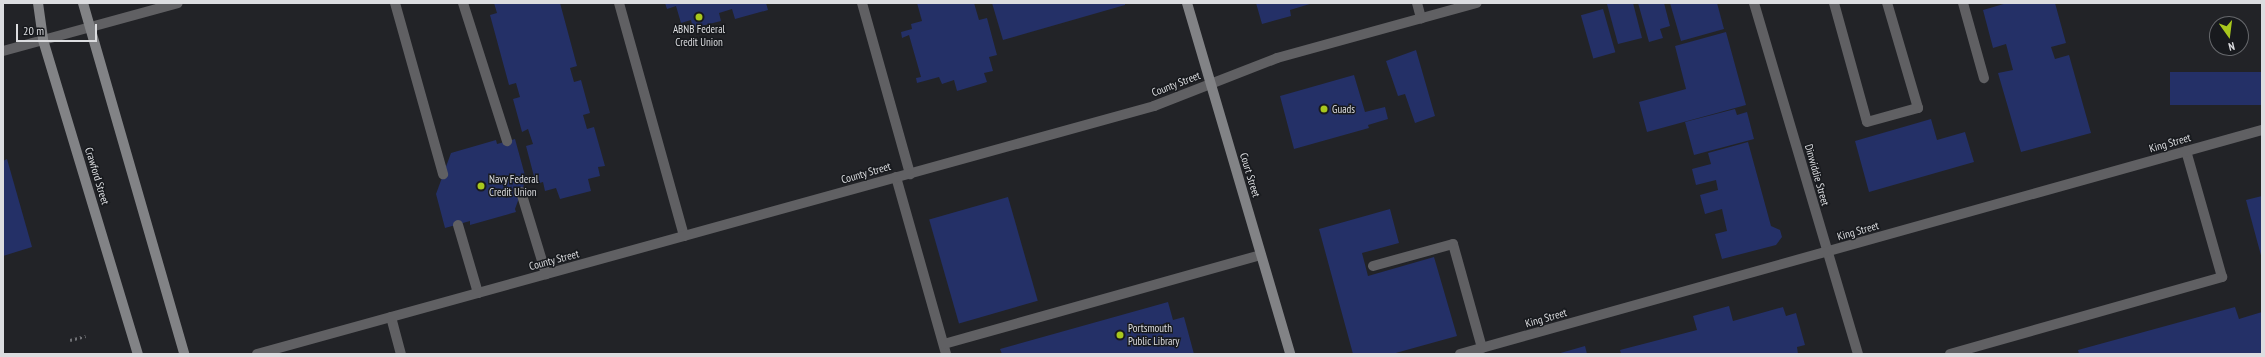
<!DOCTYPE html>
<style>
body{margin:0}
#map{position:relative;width:2265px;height:357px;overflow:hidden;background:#222327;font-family:"PT Sans Narrow",sans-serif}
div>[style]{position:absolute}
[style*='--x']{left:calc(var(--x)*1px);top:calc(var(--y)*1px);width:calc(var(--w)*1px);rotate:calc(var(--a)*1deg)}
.building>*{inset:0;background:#243067;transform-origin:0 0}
.path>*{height:2.5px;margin-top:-1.25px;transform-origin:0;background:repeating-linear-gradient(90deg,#707175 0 2px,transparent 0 5px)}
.service>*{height:10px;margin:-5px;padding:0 5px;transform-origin:5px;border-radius:5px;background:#606063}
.minor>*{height:10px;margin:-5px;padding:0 5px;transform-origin:5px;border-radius:5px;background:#606063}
.tertiary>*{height:10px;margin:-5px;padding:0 5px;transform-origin:5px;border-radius:5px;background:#606063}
.secondary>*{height:10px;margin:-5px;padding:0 5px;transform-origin:5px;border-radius:5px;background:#828386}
.dots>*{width:11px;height:11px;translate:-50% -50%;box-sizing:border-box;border:2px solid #181a1e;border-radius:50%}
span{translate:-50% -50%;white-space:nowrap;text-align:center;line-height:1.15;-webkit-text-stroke:3px #181a1e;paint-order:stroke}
.poi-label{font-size:11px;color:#dcdde0}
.left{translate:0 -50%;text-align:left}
.street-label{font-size:11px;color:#dcdde0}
.frame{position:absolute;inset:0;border:4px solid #dcdde0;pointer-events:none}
.north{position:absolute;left:2209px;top:16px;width:40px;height:40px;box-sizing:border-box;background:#181a1e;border:1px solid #66686c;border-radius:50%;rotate:166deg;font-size:11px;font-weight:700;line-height:16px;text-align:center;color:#dcdde0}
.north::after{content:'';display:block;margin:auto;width:14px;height:18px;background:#a8c71d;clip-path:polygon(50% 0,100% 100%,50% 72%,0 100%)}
.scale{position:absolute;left:16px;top:24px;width:81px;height:18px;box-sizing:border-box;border:2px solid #dcdde0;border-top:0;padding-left:5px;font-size:12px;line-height:14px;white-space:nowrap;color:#dcdde0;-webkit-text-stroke:3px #181a1e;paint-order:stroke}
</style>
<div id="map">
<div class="building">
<i style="clip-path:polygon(494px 3px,560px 3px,577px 66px,570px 68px,574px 82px,581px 80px,590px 113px,583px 115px,587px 129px,594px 127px,605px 166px,598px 167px,600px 176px,588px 179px,591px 191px,560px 199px,556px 188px,545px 191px,543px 182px,536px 184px,526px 146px,533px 144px,528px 129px,522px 132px,513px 99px,520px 97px,516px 83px,509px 85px,490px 15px,497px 13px)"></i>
<i style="clip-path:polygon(665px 3px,766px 3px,768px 10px,735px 19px,732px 9px,719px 13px,721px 21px,693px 28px,691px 20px,681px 23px,676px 6px,667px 9px)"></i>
<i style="clip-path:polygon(917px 3px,974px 3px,979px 20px,987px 18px,997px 55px,989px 57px,993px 71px,984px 73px,987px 82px,957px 91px,954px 80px,942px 84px,939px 77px,917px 83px,916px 78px,921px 77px,909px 35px,902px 38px,901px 32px,912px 29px,911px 24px,922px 21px)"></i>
<i style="clip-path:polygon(992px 3px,1125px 3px,1125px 5px,1003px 40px)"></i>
<i style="clip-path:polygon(1256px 3px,1313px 3px,1290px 10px,1291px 16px,1262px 24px)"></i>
<i style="clip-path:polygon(1611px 3px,1633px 3px,1642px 38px,1618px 44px,1607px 4px)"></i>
<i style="clip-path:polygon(1638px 3px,1664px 3px,1670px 26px,1660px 29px,1663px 38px,1649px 42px)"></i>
<i style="clip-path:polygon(1670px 3px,1717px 3px,1724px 29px,1681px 41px)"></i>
<i style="clip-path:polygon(2007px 3px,2055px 3px,2066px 43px,2051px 47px,2055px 59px,2069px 55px,2091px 133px,2021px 152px,1998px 73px,2013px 70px,2006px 44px,1993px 48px,1983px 10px)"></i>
<i style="left:1603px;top:9px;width:45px;height:23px;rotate:74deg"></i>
<i style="clip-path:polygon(1726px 32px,1746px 105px,1647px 132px,1639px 102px,1686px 89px,1675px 46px)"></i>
<i style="clip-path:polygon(1416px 50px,1435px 116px,1415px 123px,1405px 94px,1398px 96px,1386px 61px)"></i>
<i style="left:2262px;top:72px;width:33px;height:92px;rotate:90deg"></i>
<i style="clip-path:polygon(1354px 75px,1365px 112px,1385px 107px,1388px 119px,1368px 125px,1369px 128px,1294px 149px,1280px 96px)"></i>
<i style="clip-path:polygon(1735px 109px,1737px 115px,1747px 112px,1754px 139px,1694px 155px,1685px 122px)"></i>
<i style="clip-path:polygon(1931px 119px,1937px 140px,1965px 132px,1974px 162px,1869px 192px,1855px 141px)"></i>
<i style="clip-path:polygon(515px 139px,526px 179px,515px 209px,516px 212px,470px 225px,470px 221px,445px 228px,436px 194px,451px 153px,496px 140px,497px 144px)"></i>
<i style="clip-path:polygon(1748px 142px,1771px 226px,1780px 230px,1782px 237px,1776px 245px,1722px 259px,1715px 234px,1727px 231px,1722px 209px,1705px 214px,1700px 195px,1718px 190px,1716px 180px,1696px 185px,1692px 169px,1711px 164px,1708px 153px)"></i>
<i style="clip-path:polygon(7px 159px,32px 247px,3px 256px,3px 161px)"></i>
<i style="clip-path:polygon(2262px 196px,2262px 259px,2246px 200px)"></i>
<i style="left:1008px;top:197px;width:108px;height:82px;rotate:74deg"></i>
<i style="clip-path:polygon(1390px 209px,1399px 243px,1362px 253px,1368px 276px,1434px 257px,1457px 336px,1392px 354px,1353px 354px,1319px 229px)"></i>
<i style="clip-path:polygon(1168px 302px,1173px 320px,1184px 317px,1194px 354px,1002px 354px,1000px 349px)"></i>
<i style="clip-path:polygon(1729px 306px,1733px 321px,1783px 307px,1786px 316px,1796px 313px,1805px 345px,1797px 347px,1798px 354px,1621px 354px,1620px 350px,1697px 330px,1693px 316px)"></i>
<i style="clip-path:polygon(2235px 307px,2239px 319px,2262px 312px,2262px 354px,2079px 354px,2078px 350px)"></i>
<i style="clip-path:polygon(1585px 346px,1587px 354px,1557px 354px)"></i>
</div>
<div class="path">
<i style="--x:70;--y:340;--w:16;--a:-14"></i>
</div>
<div class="service">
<i style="--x:395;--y:3;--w:178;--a:74.3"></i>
<i style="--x:463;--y:3;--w:145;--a:72.3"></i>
<i style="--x:619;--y:3;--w:242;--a:74.4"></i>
<i style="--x:862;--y:3;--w:178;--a:74.3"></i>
<i style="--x:1417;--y:3;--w:16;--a:75"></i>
<i style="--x:1834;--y:3;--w:123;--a:74.5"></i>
<i style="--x:1867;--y:122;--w:53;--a:-15.4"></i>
<i style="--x:1918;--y:108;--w:109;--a:-106.4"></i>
<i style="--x:1963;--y:3;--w:78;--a:74.4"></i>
<i style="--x:896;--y:177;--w:184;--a:74.2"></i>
<i style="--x:521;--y:192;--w:86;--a:73"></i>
<i style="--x:458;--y:225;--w:71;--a:73.6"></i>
<i style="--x:1373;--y:266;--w:83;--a:-15.4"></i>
<i style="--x:1453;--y:244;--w:108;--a:74.4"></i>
<i style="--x:391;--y:317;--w:38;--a:75"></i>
<i style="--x:944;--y:344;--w:329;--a:-15.7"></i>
<i style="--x:1950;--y:354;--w:283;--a:-15.8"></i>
<i style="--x:2222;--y:277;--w:131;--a:-105.9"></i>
</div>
<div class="minor">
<i style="--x:1754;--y:3;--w:366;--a:73.5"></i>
<i style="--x:3;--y:51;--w:181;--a:-15.3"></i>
<i style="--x:1460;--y:354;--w:833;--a:-15.61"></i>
</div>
<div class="tertiary">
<i style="--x:257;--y:354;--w:931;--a:-15.45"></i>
<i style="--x:1154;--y:106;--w:132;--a:-21.3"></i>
<i style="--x:1277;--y:58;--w:207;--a:-15.4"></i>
</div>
<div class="secondary">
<i style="--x:38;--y:3;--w:37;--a:82"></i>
<i style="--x:43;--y:40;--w:328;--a:73.2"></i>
<i style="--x:83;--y:3;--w:365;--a:73.9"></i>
<i style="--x:1187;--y:3;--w:366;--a:73.6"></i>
</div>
<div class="dots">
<i style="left:699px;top:17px;background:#a8c71d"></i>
<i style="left:1324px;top:109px;background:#a8c71d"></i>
<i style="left:481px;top:186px;background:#a8c71d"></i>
<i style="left:1120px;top:335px;background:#a8c71d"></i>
</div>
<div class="poi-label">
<span style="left:699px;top:36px">ABNB Federal<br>Credit Union</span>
<span class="left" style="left:1332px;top:109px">Guads</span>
<span class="left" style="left:489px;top:186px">Navy Federal<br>Credit Union</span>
<span class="left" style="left:1128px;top:335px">Portsmouth<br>Public Library</span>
</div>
<div class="street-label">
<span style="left:1176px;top:84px;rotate:-21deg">County Street</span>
<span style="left:2170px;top:143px;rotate:-16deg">King Street</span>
<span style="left:866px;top:173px;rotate:-16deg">County Street</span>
<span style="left:1250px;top:175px;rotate:73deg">Court Street</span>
<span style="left:1817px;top:175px;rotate:74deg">Dinwiddie Street</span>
<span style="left:97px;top:176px;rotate:73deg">Crawford Street</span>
<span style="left:1858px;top:231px;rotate:-16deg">King Street</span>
<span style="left:554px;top:260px;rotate:-15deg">County Street</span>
<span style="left:1546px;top:318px;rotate:-16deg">King Street</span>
</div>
<div class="frame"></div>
<div class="north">N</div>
<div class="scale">20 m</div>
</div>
